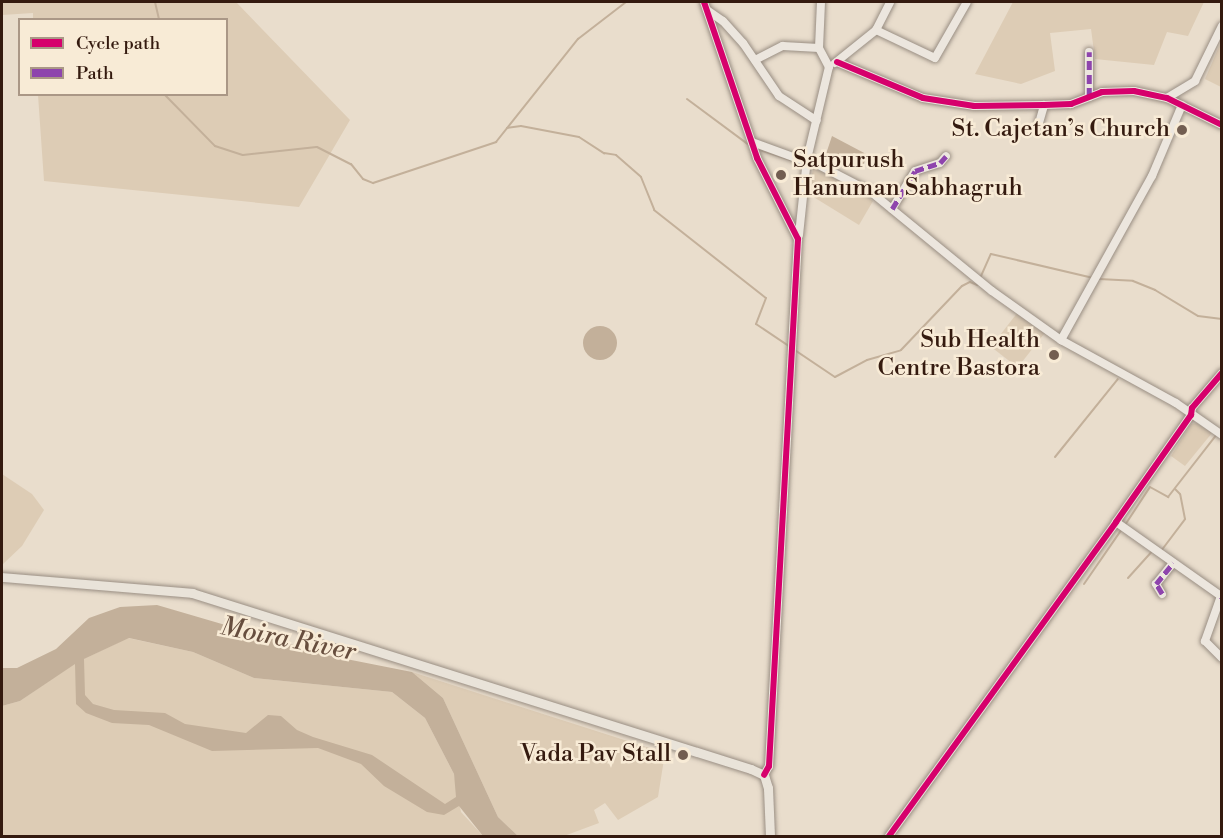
<!DOCTYPE html>
<meta charset="utf-8">
<style>
body{margin:0}
#map{position:relative;width:1223px;height:838px;overflow:hidden;background:#e9ddcc;font-family:"Libre Bodoni",serif}
div>[style]{position:absolute}
[style*='--x']{left:calc(var(--x)*1px);top:calc(var(--y)*1px);width:calc(var(--w)*1px);rotate:calc(var(--a)*1deg)}
.green>*{inset:0;background:#ddccb5;transform-origin:0 0}
.water>*{inset:0;background:#c3b09a}
.round{border-radius:50%}
.stream>*{height:2px;margin:-1px;padding:0 1px;transform-origin:1px;border-radius:1px;background:#c3b09a}
.roads{filter:drop-shadow(0 0 2px #998e83) drop-shadow(0 0 2px #998e83)}
.minor>*{height:8px;margin:-4px;padding:0 4px;transform-origin:4px;border-radius:4px;background:#ece6de}
.major>*{height:9px;margin:-4.5px;padding:0 4.5px;transform-origin:4.5px;border-radius:4.5px;background:#e9e3d9}
.quiet>*{height:4.5px;margin-top:-2.25px;transform-origin:0;background:repeating-linear-gradient(90deg,#8e44ad 0 9px,transparent 0 13.5px)}
.cycleway>*{height:6px;margin:-3px;padding:0 3px;transform-origin:3px;border-radius:3px;background:#d6006c}
.dots>*{width:16px;height:16px;translate:-50% -50%;box-sizing:border-box;border:3px solid #f8ebd6;border-radius:50%}
span{translate:-50% -50%;white-space:nowrap;text-align:center;line-height:1.15;-webkit-text-stroke:5px #f8ebd6;paint-order:stroke}
.poi-label{font-size:24px;color:#341a0f}
.right{translate:-100% -50%;text-align:right}
.left{translate:0 -50%;text-align:left}
.water-label{font-size:26px;color:#674e3e;font-style:italic}
.frame{position:absolute;inset:0;border:3px solid #341a0f;pointer-events:none}
.legend{position:absolute;left:18px;top:18px;width:210px;height:78px;box-sizing:border-box;background:#f8ebd6;border:2px solid #aa9786;margin:0;padding:8px 10px;list-style:none;font-size:18px;color:#341a0f}
.legend li{display:flex;align-items:center;gap:12px;height:30px}
.legend b{width:30px;border:2px solid #aa9786}
</style>
<div id="map">
<div class="green">
<i style="clip-path:polygon(2px 2px,236px 2px,350px 120px,299px 207px,44px 181px,38px 95px,226px 94px,226px 20px,33px 19px,33px 13px,2px 15px)"></i>
<i style="clip-path:polygon(1013px 2px,1204px 2px,1188px 36px,1167px 32px,1154px 65px,1095px 59px,1091px 29px,1050px 33px,1055px 71px,1021px 84px,975px 74px)"></i>
<i style="clip-path:polygon(1221px 42px,1221px 87px,1205px 79px)"></i>
<i style="clip-path:polygon(814px 166px,851px 184px,873px 201px,859px 225px,807px 193px)"></i>
<i style="left:1018px;top:312px;width:34px;height:44px;rotate:38deg"></i>
<i style="clip-path:polygon(1197px 423px,1212px 433px,1185px 466px,1171px 456px,1191px 424px)"></i>
<i style="clip-path:polygon(2px 474px,32px 494px,44px 510px,22px 546px,2px 565px)"></i>
<i style="clip-path:polygon(128px 638px,193px 652px,254px 678px,392px 692px,425px 718px,454px 774px,461px 812px,483px 836px,2px 836px,2px 706px,20px 701px,75px 663px)"></i>
<i style="clip-path:polygon(412px 672px,665px 753px,658px 797px,618px 820px,605px 803px,594px 810px,599px 823px,564px 836px,518px 836px,498px 817px,443px 698px)"></i>
</div>
<div class="water">
<i style="clip-path:polygon(832px 136px,868px 155px,861px 169px,826px 154px)"></i>
<i class="round" style="left:583px;top:326px;width:34px;height:34px"></i>
<i style="clip-path:polygon(evenodd,157px 605px,331px 656px,412px 672px,443px 698px,498px 817px,518px 836px,483px 836px,459px 806px,444px 815px,427px 812px,384px 786px,361px 764px,318px 748px,212px 751px,149px 725px,112px 723px,86px 713px,76px 704px,75px 664px,20px 701px,2px 706px,2px 668px,17px 668px,56px 649px,89px 618px,120px 607px,157px 605px,129px 638px,193px 652px,254px 678px,392px 692px,425px 718px,454px 774px,456px 797px,445px 804px,372px 755px,313px 737px,297px 730px,281px 716px,268px 715px,246px 733px,185px 724px,165px 713px,114px 710px,93px 704px,85px 695px,84px 659px,129px 638px)"></i>
</div>
<div class="stream">
<i style="--x:155;--y:2;--w:18;--a:77"></i>
<i style="--x:164;--y:94;--w:73;--a:45.6"></i>
<i style="--x:215;--y:146;--w:29;--a:18"></i>
<i style="--x:243;--y:155;--w:74;--a:-6.2"></i>
<i style="--x:317;--y:147;--w:38;--a:27"></i>
<i style="--x:351;--y:164;--w:19;--a:51"></i>
<i style="--x:363;--y:179;--w:11;--a:22"></i>
<i style="--x:373;--y:183;--w:130;--a:-18.4"></i>
<i style="--x:496;--y:142;--w:132;--a:-51.5"></i>
<i style="--x:578;--y:39;--w:61;--a:-37.6"></i>
<i style="--x:687;--y:99;--w:77;--a:36.6"></i>
<i style="--x:507;--y:128;--w:14;--a:-8"></i>
<i style="--x:521;--y:126;--w:59;--a:10.7"></i>
<i style="--x:579;--y:137;--w:30;--a:33"></i>
<i style="--x:604;--y:153;--w:12;--a:9"></i>
<i style="--x:616;--y:155;--w:33;--a:41"></i>
<i style="--x:641;--y:177;--w:35;--a:68"></i>
<i style="--x:654;--y:210;--w:142;--a:38.2"></i>
<i style="--x:766;--y:298;--w:28;--a:111"></i>
<i style="--x:756;--y:324;--w:95;--a:33.9"></i>
<i style="--x:835;--y:377;--w:36;--a:-28"></i>
<i style="--x:867;--y:360;--w:35;--a:-16"></i>
<i style="--x:901;--y:350;--w:88;--a:-46.4"></i>
<i style="--x:962;--y:286;--w:9;--a:-27"></i>
<i style="--x:970;--y:282;--w:8;--a:23"></i>
<i style="--x:977;--y:285;--w:34;--a:-66"></i>
<i style="--x:991;--y:254;--w:105;--a:13.2"></i>
<i style="--x:757;--y:149;--w:47;--a:18.4"></i>
<i style="--x:813;--y:158;--w:11;--a:-10"></i>
<i style="--x:1099;--y:279;--w:34;--a:3"></i>
<i style="--x:1133;--y:281;--w:24;--a:22"></i>
<i style="--x:1155;--y:290;--w:50;--a:31.2"></i>
<i style="--x:1198;--y:316;--w:24;--a:7"></i>
<i style="--x:1055;--y:457;--w:100;--a:-51.1"></i>
<i style="--x:1125;--y:525;--w:45;--a:-56.7"></i>
<i style="--x:1150;--y:487;--w:21;--a:29"></i>
<i style="--x:1168;--y:497;--w:80;--a:-52.1"></i>
<i style="--x:1161;--y:551;--w:40;--a:-53"></i>
<i style="--x:1185;--y:519;--w:25;--a:-101"></i>
<i style="--x:1180;--y:494;--w:7;--a:-135"></i>
<i style="--x:1128;--y:578;--w:36;--a:-48"></i>
<i style="--x:1084;--y:584;--w:67;--a:-55.4"></i>
</div>
<div class="roads">
<div class="minor">
<i style="--x:704;--y:2;--w:165;--a:71.2"></i>
<i style="--x:757;--y:158;--w:91;--a:63.2"></i>
<i style="--x:798;--y:239;--w:528;--a:93.15"></i>
<i style="--x:769;--y:766;--w:10;--a:119"></i>
<i style="--x:707;--y:10;--w:19;--a:35"></i>
<i style="--x:723;--y:21;--w:30;--a:48"></i>
<i style="--x:743;--y:43;--w:64;--a:55.8"></i>
<i style="--x:779;--y:96;--w:45;--a:33.3"></i>
<i style="--x:876;--y:30;--w:65;--a:25.4"></i>
<i style="--x:935;--y:58;--w:64;--a:-60.3"></i>
<i style="--x:755;--y:60;--w:31;--a:-27"></i>
<i style="--x:783;--y:46;--w:36;--a:3"></i>
<i style="--x:837;--y:62;--w:93;--a:22.7"></i>
<i style="--x:923;--y:98;--w:52;--a:8.9"></i>
<i style="--x:974;--y:106;--w:70;--a:-0.8"></i>
<i style="--x:1044;--y:105;--w:27;--a:-2"></i>
<i style="--x:1071;--y:104;--w:33;--a:-21"></i>
<i style="--x:1102;--y:92;--w:32;--a:-2"></i>
<i style="--x:1134;--y:91;--w:34;--a:12"></i>
<i style="--x:1167;--y:98;--w:61;--a:26.1"></i>
<i style="--x:835;--y:63;--w:53;--a:-38.8"></i>
<i style="--x:876;--y:30;--w:31;--a:-63"></i>
<i style="--x:1089;--y:97;--w:45;--a:-90"></i>
<i style="--x:1167;--y:98;--w:33;--a:-31"></i>
<i style="--x:1195;--y:81;--w:61;--a:-63.9"></i>
<i style="--x:1039;--y:123;--w:19;--a:-74"></i>
<i style="--x:752;--y:142;--w:59;--a:20"></i>
<i style="--x:807;--y:159;--w:72;--a:27.3"></i>
<i style="--x:871;--y:192;--w:156;--a:39.3"></i>
<i style="--x:992;--y:291;--w:85;--a:35.4"></i>
<i style="--x:1061;--y:340;--w:131;--a:28.7"></i>
<i style="--x:1176;--y:403;--w:56;--a:34.8"></i>
<i style="--x:892;--y:209;--w:44;--a:-58.8"></i>
<i style="--x:915;--y:171;--w:26;--a:-18"></i>
<i style="--x:940;--y:163;--w:9;--a:-49"></i>
<i style="--x:799;--y:235;--w:76;--a:-84"></i>
<i style="--x:807;--y:159;--w:95;--a:-76.6"></i>
<i style="--x:829;--y:67;--w:21;--a:-118"></i>
<i style="--x:819;--y:48;--w:46;--a:-87.5"></i>
<i style="--x:1061;--y:340;--w:188;--a:-61"></i>
<i style="--x:1152;--y:176;--w:77;--a:-67.1"></i>
<i style="--x:1116;--y:522;--w:128;--a:35.2"></i>
<i style="--x:1221;--y:596;--w:48;--a:109.6"></i>
<i style="--x:1205;--y:641;--w:24;--a:45"></i>
<i style="--x:1162;--y:594;--w:12;--a:-121"></i>
<i style="--x:1156;--y:584;--w:27;--a:-51"></i>
<i style="--x:889;--y:836;--w:387;--a:-54.1"></i>
<i style="--x:1116;--y:522;--w:131;--a:-55"></i>
<i style="--x:1191;--y:415;--w:7;--a:-82"></i>
<i style="--x:1192;--y:408;--w:46;--a:-49.4"></i>
</div>
<div class="major">
<i style="--x:2;--y:577;--w:191;--a:4.8"></i>
<i style="--x:192;--y:593;--w:586;--a:17.48"></i>
<i style="--x:751;--y:769;--w:14;--a:25"></i>
<i style="--x:764;--y:775;--w:14;--a:73"></i>
<i style="--x:768;--y:788;--w:48;--a:87.6"></i>
</div>
</div>
<div class="quiet">
<i style="--x:1089;--y:97;--w:45;--a:-90"></i>
<i style="--x:892;--y:209;--w:44;--a:-58.8"></i>
<i style="--x:915;--y:171;--w:26;--a:-18"></i>
<i style="--x:940;--y:163;--w:9;--a:-49"></i>
<i style="--x:1162;--y:594;--w:12;--a:-121"></i>
<i style="--x:1156;--y:584;--w:27;--a:-51"></i>
<i style="--x:1221;--y:596;--w:1;--a:45"></i>
</div>
<div class="cycleway">
<i style="--x:704;--y:2;--w:165;--a:71.2"></i>
<i style="--x:757;--y:158;--w:91;--a:63.2"></i>
<i style="--x:798;--y:239;--w:528;--a:93.15"></i>
<i style="--x:769;--y:766;--w:10;--a:119"></i>
<i style="--x:837;--y:62;--w:93;--a:22.7"></i>
<i style="--x:923;--y:98;--w:52;--a:8.9"></i>
<i style="--x:974;--y:106;--w:70;--a:-0.8"></i>
<i style="--x:1044;--y:105;--w:27;--a:-2"></i>
<i style="--x:1071;--y:104;--w:33;--a:-21"></i>
<i style="--x:1102;--y:92;--w:32;--a:-2"></i>
<i style="--x:1134;--y:91;--w:34;--a:12"></i>
<i style="--x:1167;--y:98;--w:61;--a:26.1"></i>
<i style="--x:889;--y:836;--w:387;--a:-54.1"></i>
<i style="--x:1116;--y:522;--w:131;--a:-55"></i>
<i style="--x:1191;--y:415;--w:7;--a:-82"></i>
<i style="--x:1192;--y:408;--w:46;--a:-49.4"></i>
</div>
<div class="dots">
<i style="left:1182px;top:130px;background:#735e51"></i>
<i style="left:781px;top:175px;background:#735e51"></i>
<i style="left:1054px;top:355px;background:#735e51"></i>
<i style="left:683px;top:755px;background:#735e51"></i>
</div>
<div class="poi-label">
<span class="right" style="left:1170px;top:130px">St. Cajetan’s Church</span>
<span class="left" style="left:793px;top:175px">Satpurush<br>Hanuman Sabhagruh</span>
<span class="right" style="left:1040px;top:355px">Sub Health<br>Centre Bastora</span>
<span class="right" style="left:671px;top:755px">Vada Pav Stall</span>
</div>
<div class="water-label">
<span style="left:288px;top:640px;rotate:11deg">Moira River</span>
</div>
<div class="frame"></div>
<ul class="legend">
<li><b style="height:8px;background:#d6006c"></b>Cycle path</li>
<li><b style="height:8px;background:#8e44ad"></b>Path</li>
</ul>
</div>
